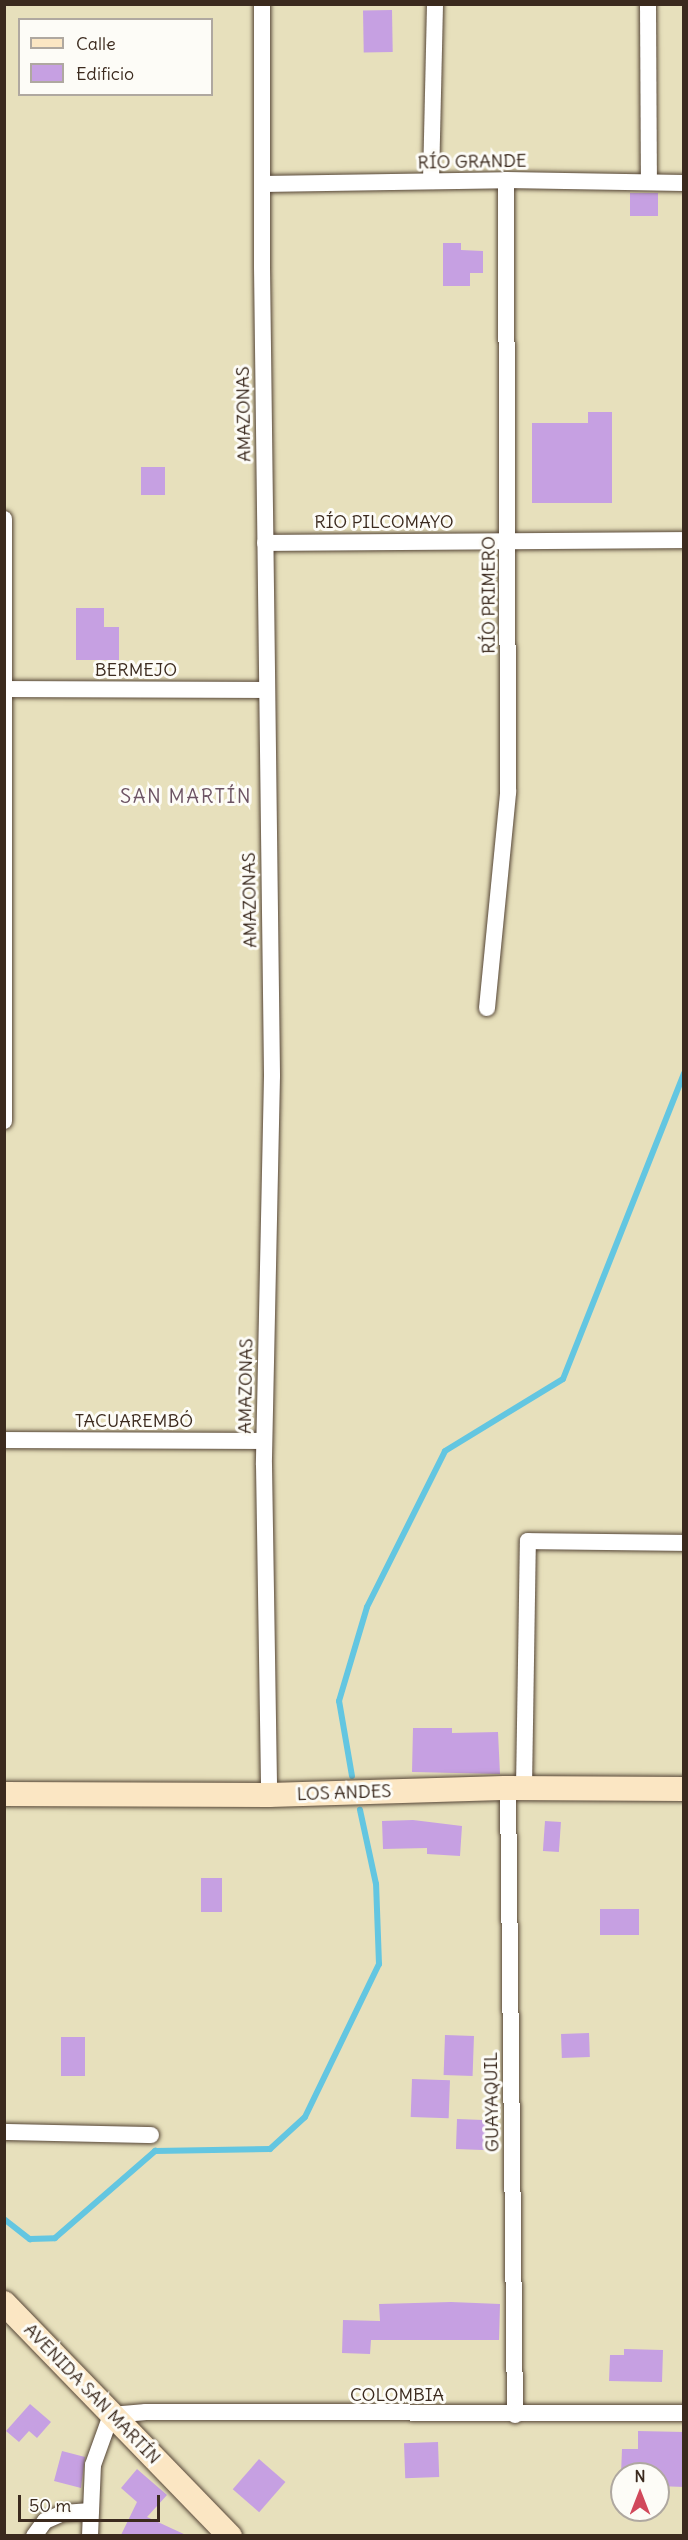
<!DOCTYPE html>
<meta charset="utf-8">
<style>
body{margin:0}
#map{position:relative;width:688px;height:2540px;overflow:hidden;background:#e7e0bc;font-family:Delius,sans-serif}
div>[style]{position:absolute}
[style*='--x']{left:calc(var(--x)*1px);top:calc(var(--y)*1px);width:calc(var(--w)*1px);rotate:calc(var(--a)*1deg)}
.stream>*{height:6px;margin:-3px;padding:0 3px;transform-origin:3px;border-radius:3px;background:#63c6e1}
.building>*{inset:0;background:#c6a0e2;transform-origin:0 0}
.roads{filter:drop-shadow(0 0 2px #554536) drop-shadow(0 0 2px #554536)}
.street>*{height:16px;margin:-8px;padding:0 8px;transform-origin:8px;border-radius:8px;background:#fff}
.secondary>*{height:24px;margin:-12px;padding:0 12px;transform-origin:12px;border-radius:12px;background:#fbe6c3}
span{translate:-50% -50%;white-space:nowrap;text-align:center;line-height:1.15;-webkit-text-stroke:6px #fdfcf7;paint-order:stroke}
.street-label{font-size:18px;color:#3b2a1e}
.neighbourhood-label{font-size:20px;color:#6c5363;letter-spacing:1.5px}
.frame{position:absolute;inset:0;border:6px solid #3b2a1e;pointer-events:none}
.legend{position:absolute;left:18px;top:18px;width:195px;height:78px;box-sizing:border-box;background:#fdfcf7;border:2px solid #afa8a0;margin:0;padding:8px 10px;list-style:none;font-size:18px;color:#3b2a1e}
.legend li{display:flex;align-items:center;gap:12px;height:30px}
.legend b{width:30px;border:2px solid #afa8a0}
.north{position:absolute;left:610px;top:2462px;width:60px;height:60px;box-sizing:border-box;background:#fdfcf7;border:2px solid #afa8a0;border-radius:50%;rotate:0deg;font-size:16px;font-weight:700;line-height:24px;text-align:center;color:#3b2a1e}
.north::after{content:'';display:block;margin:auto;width:21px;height:27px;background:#d1495b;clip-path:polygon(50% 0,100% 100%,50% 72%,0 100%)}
.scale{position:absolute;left:18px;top:2495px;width:142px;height:27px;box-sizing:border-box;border:3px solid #3b2a1e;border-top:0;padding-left:8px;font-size:18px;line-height:21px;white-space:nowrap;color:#3b2a1e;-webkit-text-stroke:4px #fdfcf7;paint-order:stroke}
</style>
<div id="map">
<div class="stream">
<i style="--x:352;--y:1776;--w:76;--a:-99.8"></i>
<i style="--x:339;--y:1701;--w:98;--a:-73.4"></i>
<i style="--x:367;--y:1607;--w:174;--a:-63.4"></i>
<i style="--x:445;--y:1451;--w:138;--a:-31.4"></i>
<i style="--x:563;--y:1379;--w:329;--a:-68.4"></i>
<i style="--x:4;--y:2219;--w:33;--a:38"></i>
<i style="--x:30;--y:2239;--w:25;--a:-2"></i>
<i style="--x:55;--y:2238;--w:133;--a:-41"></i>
<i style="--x:155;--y:2151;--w:115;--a:-1"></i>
<i style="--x:270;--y:2149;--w:47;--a:-42.4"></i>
<i style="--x:305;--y:2117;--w:170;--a:-64.2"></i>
<i style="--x:379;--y:1964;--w:80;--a:-92.1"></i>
<i style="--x:376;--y:1884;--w:76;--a:-102.2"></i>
</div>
<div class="building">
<i style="left:392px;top:10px;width:42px;height:29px;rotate:89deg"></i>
<i style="left:630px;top:193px;width:28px;height:23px"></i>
<i style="clip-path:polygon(443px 243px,461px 243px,461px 250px,483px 251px,483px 273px,470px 273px,470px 286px,443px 286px)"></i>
<i style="clip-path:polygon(588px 412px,612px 412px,612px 503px,532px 503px,532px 423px,588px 423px)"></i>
<i style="left:141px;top:467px;width:24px;height:28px"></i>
<i style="clip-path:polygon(76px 608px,104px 608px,104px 627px,119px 627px,119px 660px,76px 660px)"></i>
<i style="clip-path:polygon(413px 1728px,452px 1728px,452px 1733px,498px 1732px,500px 1774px,412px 1772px)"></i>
<i style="clip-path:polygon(413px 1820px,462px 1826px,460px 1856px,427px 1854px,427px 1848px,383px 1849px,382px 1821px)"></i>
<i style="left:545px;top:1821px;width:16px;height:30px;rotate:4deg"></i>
<i style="left:201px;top:1878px;width:21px;height:34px"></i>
<i style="left:639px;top:1909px;width:26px;height:39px;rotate:90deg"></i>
<i style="left:589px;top:2033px;width:24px;height:28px;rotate:88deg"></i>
<i style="left:445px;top:2035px;width:29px;height:40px;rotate:2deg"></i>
<i style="left:61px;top:2037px;width:24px;height:39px"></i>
<i style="left:412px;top:2079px;width:38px;height:38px;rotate:2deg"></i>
<i style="left:457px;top:2119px;width:33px;height:30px;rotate:2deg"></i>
<i style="clip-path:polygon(451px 2302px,500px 2304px,499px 2340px,371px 2340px,370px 2354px,342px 2353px,343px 2320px,380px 2321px,379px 2304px)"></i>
<i style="clip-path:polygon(624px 2349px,663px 2350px,662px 2382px,609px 2381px,610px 2355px,624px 2355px)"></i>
<i style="clip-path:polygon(30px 2404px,51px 2422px,37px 2438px,29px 2431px,19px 2442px,6px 2431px)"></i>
<i style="clip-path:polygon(638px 2431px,684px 2432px,684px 2487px,658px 2486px,658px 2474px,621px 2474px,622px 2449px,638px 2449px)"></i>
<i style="left:438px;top:2442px;width:35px;height:34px;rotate:88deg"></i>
<i style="clip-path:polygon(62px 2451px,85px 2457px,81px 2488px,54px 2481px)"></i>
<i style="left:259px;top:2459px;width:35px;height:40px;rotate:41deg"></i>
<i style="clip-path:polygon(137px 2469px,167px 2495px,147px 2517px,186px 2535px,121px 2535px,137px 2502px,121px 2488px)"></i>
</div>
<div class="roads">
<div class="street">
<i style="--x:262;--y:4;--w:263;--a:90"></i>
<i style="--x:262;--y:267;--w:809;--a:89.29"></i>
<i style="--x:272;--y:1076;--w:389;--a:91.2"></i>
<i style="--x:264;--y:1465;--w:330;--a:89.1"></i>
<i style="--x:648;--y:4;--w:178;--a:89.7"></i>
<i style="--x:431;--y:181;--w:177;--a:-88.7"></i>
<i style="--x:262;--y:184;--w:244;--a:-0.9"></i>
<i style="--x:506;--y:180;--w:178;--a:1"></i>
<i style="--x:4;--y:519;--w:602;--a:90"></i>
<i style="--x:265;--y:543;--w:419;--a:-0.4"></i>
<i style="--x:4;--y:689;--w:263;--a:0.2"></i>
<i style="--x:487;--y:1008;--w:217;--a:-84.4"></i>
<i style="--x:508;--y:792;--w:612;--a:-90.19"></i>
<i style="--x:4;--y:1440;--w:260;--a:0.2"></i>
<i style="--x:508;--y:1788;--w:627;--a:89.36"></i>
<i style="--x:524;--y:1788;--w:247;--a:-89.1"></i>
<i style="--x:528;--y:1541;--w:156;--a:0.7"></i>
<i style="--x:4;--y:2132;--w:147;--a:1.2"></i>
<i style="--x:34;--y:2536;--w:19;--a:-54"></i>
<i style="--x:45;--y:2521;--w:20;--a:-24"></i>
<i style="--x:63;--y:2513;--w:28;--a:-4"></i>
<i style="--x:90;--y:2536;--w:71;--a:-87.6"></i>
<i style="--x:93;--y:2465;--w:53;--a:-70.2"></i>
<i style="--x:111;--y:2415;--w:35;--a:-5"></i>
<i style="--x:146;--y:2412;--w:538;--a:0.11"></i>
</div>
<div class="secondary">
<i style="--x:4;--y:1794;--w:265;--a:0.2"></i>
<i style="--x:269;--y:1795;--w:239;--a:-1.7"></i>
<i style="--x:508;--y:1788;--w:176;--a:0.3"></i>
<i style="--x:4;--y:2303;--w:325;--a:45.9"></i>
</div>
</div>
<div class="street-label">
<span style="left:472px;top:162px;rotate:-1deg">RÍO GRANDE</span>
<span style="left:244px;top:414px;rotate:-91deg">AMAZONAS</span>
<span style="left:384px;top:522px">RÍO PILCOMAYO</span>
<span style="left:489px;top:595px;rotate:-90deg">RÍO PRIMERO</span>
<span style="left:136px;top:670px">BERMEJO</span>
<span style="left:250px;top:900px;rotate:-91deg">AMAZONAS</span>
<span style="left:246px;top:1386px;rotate:-89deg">AMAZONAS</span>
<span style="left:134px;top:1421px">TACUAREMBÓ</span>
<span style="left:344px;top:1793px;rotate:-2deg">LOS ANDES</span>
<span style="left:492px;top:2102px;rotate:-91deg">GUAYAQUIL</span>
<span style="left:92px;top:2394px;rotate:46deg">AVENIDA SAN MARTÍN</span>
<span style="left:397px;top:2395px">COLOMBIA</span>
</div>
<div class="neighbourhood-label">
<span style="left:186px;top:795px">SAN MARTÍN</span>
</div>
<div class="frame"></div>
<ul class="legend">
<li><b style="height:8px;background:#fbe6c3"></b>Calle</li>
<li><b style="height:16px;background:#c6a0e2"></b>Edificio</li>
</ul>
<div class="north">N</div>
<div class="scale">50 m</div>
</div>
